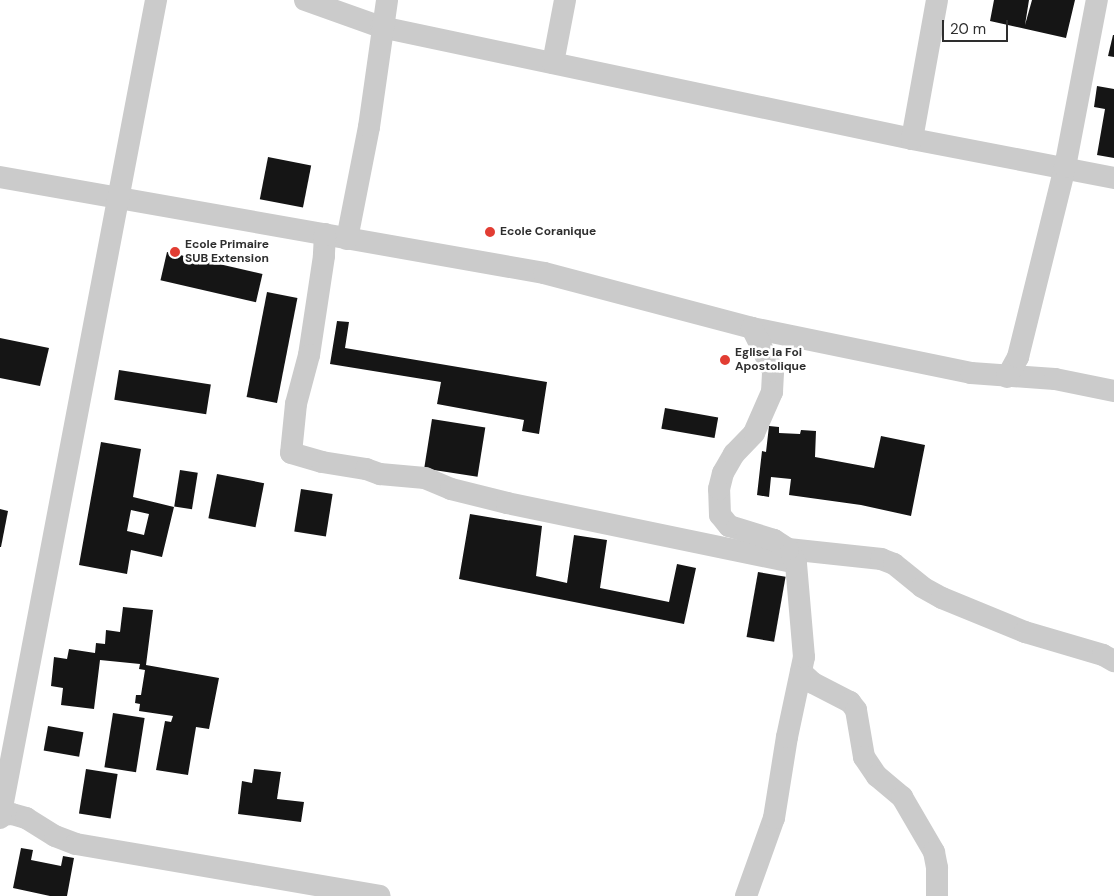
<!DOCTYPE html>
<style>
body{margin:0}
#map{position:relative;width:1114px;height:896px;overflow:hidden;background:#fff;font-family:"DM Sans",sans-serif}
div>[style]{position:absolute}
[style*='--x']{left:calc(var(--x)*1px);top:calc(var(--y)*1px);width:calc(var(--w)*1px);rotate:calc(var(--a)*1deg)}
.building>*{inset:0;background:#151515;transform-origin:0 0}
.street>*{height:22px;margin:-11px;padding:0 11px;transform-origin:11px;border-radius:11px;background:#cbcbcb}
.dots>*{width:14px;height:14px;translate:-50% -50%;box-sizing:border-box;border:2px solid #fff;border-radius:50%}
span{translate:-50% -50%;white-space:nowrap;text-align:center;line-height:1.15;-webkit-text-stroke:5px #fff;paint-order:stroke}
.poi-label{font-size:12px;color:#2e2e2e;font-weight:700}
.left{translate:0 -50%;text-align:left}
.scale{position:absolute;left:942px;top:20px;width:66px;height:22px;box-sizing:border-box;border:2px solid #2e2e2e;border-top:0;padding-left:6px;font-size:15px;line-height:18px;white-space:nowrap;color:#2e2e2e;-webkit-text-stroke:4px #fff;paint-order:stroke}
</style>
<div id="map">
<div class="building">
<i style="clip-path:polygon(994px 0,1029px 0,1025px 25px,1032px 0,1075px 0,1066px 38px,990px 21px)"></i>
<i style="clip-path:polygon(1113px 35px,1114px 35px,1114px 57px,1108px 56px)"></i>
<i style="clip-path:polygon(1097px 86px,1114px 89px,1114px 158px,1097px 155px,1105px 109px,1094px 107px)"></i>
<i style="left:268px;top:157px;width:44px;height:43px;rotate:11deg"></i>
<i style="left:167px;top:252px;width:98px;height:29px;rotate:13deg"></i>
<i style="left:267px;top:292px;width:31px;height:107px;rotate:11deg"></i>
<i style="clip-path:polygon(337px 321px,349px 322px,345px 348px,547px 382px,539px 434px,522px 431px,524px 420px,437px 404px,441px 382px,330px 364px)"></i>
<i style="clip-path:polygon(0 338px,49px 348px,40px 386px,0 378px)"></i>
<i style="left:119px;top:370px;width:93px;height:30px;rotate:9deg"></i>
<i style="left:665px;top:408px;width:54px;height:21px;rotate:10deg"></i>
<i style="left:432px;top:419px;width:54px;height:50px;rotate:9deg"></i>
<i style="clip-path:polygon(769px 426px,779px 427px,779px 433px,800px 434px,801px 430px,816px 431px,815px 457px,874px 468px,881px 436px,925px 445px,911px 516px,861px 505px,789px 495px,791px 479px,771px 477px,769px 497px,757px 495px,762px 451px,766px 452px)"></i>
<i style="clip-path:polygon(evenodd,101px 442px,141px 449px,133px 497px,174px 507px,162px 557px,131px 550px,127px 574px,79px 565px,101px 442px,131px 510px,149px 514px,144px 535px,127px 531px,131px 510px)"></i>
<i style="left:180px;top:470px;width:18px;height:37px;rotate:9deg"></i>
<i style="left:217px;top:474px;width:48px;height:45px;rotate:11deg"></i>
<i style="left:301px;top:489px;width:32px;height:43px;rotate:9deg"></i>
<i style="clip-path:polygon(0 509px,8px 511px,1px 547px,0 547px)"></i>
<i style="clip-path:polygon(470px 514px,542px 526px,536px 576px,567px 583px,574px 535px,607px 540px,600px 588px,669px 602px,677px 564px,696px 568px,684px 624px,459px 579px)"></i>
<i style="left:758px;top:572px;width:28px;height:66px;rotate:10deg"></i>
<i style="clip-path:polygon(123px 607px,153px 610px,146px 665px,219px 678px,209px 729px,196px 727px,188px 775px,156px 770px,165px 721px,171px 722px,173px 716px,139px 711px,140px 704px,135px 703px,136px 695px,141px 695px,145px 670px,139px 669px,140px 664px,100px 660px,94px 709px,61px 705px,63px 688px,51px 686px,54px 657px,67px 659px,69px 649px,95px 653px,96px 643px,105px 644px,106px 630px,120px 632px)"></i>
<i style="left:113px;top:713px;width:32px;height:55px;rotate:9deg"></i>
<i style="left:48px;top:726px;width:36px;height:25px;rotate:10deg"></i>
<i style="left:86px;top:769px;width:32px;height:45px;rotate:9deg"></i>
<i style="clip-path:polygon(254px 769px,281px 772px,277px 799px,304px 802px,301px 822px,238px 814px,242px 781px,252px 783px)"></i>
<i style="clip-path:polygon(21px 848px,33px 850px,31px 860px,61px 866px,63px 856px,74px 858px,67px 896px,50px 896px,13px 888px)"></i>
</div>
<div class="street">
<i style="--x:305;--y:0;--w:81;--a:19.6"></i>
<i style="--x:381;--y:27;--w:543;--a:11.91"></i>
<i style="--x:912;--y:139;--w:206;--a:10.9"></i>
<i style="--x:553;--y:63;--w:64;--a:-79.2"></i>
<i style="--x:912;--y:139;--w:141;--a:-79.8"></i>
<i style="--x:0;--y:177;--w:552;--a:10.01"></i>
<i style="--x:544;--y:273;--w:215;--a:14.8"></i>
<i style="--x:752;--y:328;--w:224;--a:11.6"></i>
<i style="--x:971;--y:373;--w:84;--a:4.1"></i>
<i style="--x:1055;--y:379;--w:60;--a:11.5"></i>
<i style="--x:325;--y:234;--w:22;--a:93"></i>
<i style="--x:324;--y:256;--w:100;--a:98.6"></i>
<i style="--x:309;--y:355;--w:51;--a:104.9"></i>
<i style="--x:296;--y:404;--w:49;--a:95.8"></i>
<i style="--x:291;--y:453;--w:32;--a:16"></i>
<i style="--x:322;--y:462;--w:45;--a:9"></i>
<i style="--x:366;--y:469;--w:15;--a:20"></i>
<i style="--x:380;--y:474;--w:45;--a:5.1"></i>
<i style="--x:425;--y:478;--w:28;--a:23"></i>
<i style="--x:451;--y:489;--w:58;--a:14"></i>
<i style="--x:507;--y:503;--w:295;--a:11.7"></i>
<i style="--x:347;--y:239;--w:114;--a:-78.9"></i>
<i style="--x:369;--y:127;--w:128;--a:-81.9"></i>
<i style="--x:1007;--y:377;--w:23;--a:-61"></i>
<i style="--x:1018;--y:357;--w:196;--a:-76.1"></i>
<i style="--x:1065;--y:167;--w:170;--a:-79.2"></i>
<i style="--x:788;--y:549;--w:94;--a:6.1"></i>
<i style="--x:881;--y:559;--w:14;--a:21"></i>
<i style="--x:894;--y:564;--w:36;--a:39"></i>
<i style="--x:922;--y:587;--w:23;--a:29"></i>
<i style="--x:942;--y:598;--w:90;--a:22.3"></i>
<i style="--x:1025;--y:632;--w:81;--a:16.4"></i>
<i style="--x:1103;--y:655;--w:13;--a:29"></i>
<i style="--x:801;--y:672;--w:16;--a:43"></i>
<i style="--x:813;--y:683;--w:42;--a:27.2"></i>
<i style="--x:850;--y:702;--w:10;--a:53"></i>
<i style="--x:856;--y:710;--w:48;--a:80.3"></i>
<i style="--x:864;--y:757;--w:23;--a:56"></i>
<i style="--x:877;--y:776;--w:33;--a:40"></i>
<i style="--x:902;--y:797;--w:64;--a:59.8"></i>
<i style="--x:934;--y:852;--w:16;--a:79"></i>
<i style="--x:937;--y:868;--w:28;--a:90"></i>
<i style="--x:0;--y:815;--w:12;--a:-5"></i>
<i style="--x:12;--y:814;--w:15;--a:16"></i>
<i style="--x:26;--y:818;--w:34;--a:32"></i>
<i style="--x:55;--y:836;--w:22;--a:21"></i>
<i style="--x:76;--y:844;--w:308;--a:9.7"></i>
<i style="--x:0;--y:818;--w:833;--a:-79.2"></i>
<i style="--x:746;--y:896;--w:83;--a:-70.3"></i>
<i style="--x:774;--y:818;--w:82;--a:-80.9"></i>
<i style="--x:787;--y:737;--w:82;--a:-78"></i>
<i style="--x:804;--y:657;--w:94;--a:-94.9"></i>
<i style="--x:796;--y:563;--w:16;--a:-120"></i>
<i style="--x:788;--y:549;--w:17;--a:-147"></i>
<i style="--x:774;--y:540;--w:47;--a:-162.7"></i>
<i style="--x:729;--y:526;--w:14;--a:-129"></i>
<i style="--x:720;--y:515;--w:26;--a:-92"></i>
<i style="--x:719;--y:489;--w:16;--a:-76"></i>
<i style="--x:723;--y:473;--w:22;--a:-60"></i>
<i style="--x:734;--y:454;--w:29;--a:-46"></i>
<i style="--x:754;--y:433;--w:45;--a:-66.3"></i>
<i style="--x:772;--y:392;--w:21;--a:-87"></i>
<i style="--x:773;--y:371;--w:48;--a:-116"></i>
</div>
<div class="dots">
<i style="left:490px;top:232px;background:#e23d33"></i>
<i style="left:175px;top:252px;background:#e23d33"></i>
<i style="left:725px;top:360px;background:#e23d33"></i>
</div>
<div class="poi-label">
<span class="left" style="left:500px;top:232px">Ecole Coranique</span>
<span class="left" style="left:185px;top:252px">Ecole Primaire<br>SUB Extension</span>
<span class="left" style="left:735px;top:360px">Eglise la Foi<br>Apostolique</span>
</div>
<div class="scale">20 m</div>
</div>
